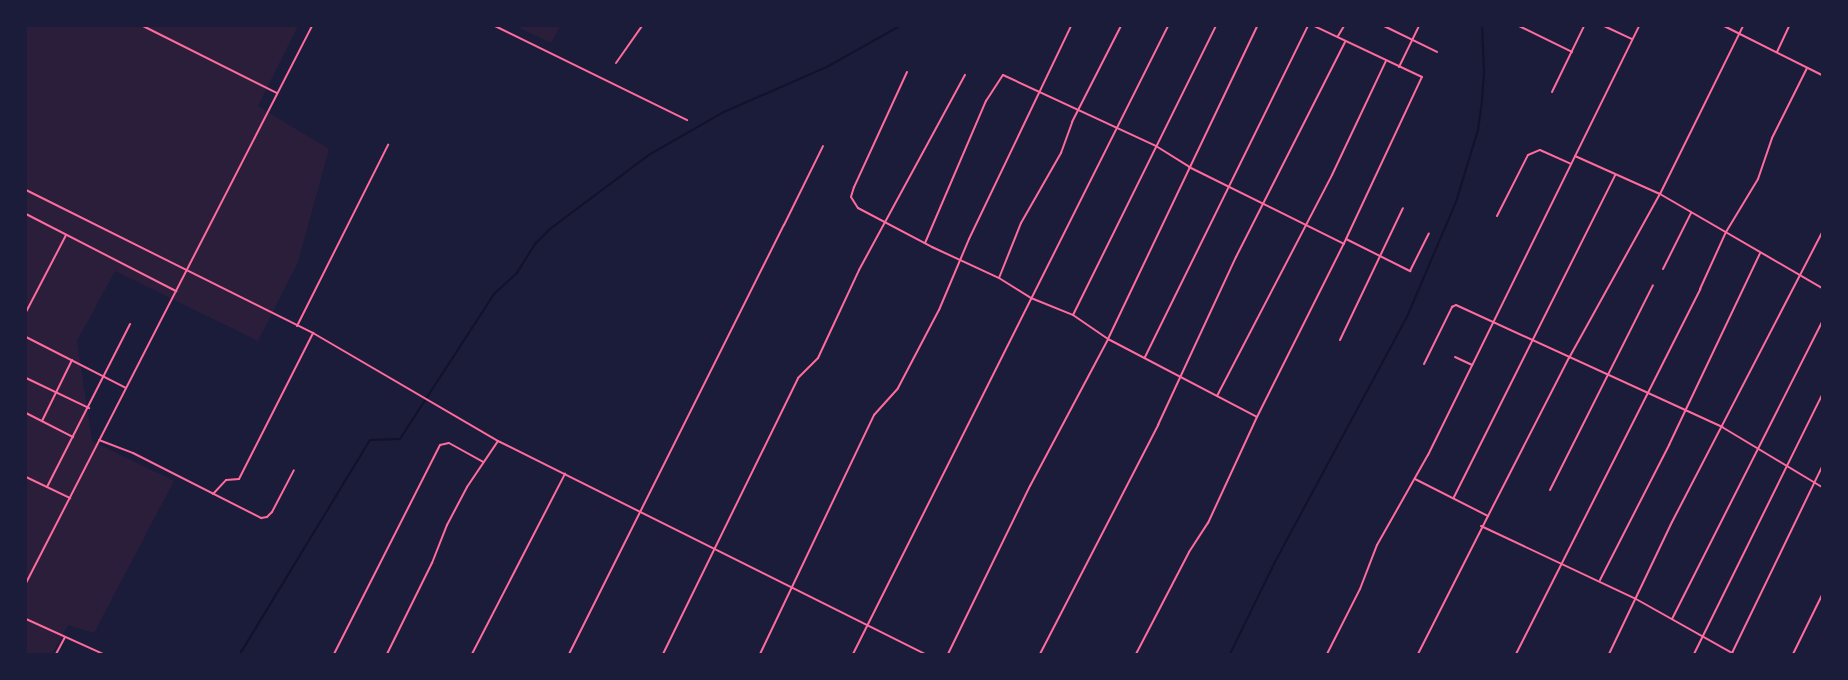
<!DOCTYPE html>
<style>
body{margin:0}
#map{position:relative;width:1848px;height:680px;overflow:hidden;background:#1b1b3a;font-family:Helvetica,sans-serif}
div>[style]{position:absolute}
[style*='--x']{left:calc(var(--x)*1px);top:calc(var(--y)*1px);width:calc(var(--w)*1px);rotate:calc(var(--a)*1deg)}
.green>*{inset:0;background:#2a1e3b}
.stream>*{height:1.5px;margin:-0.75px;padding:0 0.75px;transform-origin:0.75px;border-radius:0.75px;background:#12122b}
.minor>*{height:2px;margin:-1px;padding:0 1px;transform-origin:1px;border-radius:1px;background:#ff6b9d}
.tertiary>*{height:2px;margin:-1px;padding:0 1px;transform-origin:1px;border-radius:1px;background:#ff6b9d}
span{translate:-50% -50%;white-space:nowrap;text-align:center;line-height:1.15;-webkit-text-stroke:4.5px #1b1b3a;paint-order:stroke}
.frame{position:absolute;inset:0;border:27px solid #1b1b3a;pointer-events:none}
</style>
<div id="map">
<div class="green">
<i style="clip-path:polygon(26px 26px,298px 26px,258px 106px,329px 149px,298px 262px,258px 341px,115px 271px,77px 341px,92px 441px,174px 481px,94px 633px,68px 625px,52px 654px,26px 654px)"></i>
<i style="clip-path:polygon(515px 26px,560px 26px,551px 43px)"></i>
</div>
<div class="stream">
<i style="--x:240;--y:654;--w:250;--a:-58.7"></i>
<i style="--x:370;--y:440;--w:30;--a:-2"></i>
<i style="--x:400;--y:439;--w:173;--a:-57"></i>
<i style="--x:494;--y:294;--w:31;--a:-42"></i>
<i style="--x:517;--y:273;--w:34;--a:-58"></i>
<i style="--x:535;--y:244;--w:21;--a:-45"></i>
<i style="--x:550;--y:229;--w:124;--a:-36.8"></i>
<i style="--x:649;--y:155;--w:86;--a:-29.8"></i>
<i style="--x:724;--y:112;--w:112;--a:-23.6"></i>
<i style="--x:827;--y:67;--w:84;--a:-29.3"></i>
<i style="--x:1230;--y:654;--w:102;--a:-63.9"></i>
<i style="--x:1275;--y:562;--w:278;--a:-61.7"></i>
<i style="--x:1407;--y:317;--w:125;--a:-66.9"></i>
<i style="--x:1456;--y:202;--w:75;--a:-73"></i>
<i style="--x:1478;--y:130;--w:29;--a:-82"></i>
<i style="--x:1482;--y:101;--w:30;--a:-86"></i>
<i style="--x:1484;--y:71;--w:45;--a:-92.5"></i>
</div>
<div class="minor">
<i style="--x:143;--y:26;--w:150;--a:26.6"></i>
<i style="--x:495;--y:26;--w:214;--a:26.1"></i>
<i style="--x:1384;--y:26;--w:59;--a:26.1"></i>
<i style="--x:1519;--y:26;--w:59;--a:26.1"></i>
<i style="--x:1604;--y:26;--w:31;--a:25"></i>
<i style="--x:1724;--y:26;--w:110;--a:26.6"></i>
<i style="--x:1338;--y:36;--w:12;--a:-59"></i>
<i style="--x:1777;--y:52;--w:29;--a:-65"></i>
<i style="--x:616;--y:63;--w:45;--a:-54.9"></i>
<i style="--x:1399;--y:67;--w:46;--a:-64"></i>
<i style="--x:907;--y:72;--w:127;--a:114.7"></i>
<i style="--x:854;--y:187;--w:10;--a:107"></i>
<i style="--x:851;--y:197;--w:13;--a:58"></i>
<i style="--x:858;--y:208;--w:84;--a:27.8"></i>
<i style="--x:932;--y:247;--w:74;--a:24.8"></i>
<i style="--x:999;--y:278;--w:38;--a:32"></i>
<i style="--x:1031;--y:298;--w:45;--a:22"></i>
<i style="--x:1073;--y:315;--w:42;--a:34.4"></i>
<i style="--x:1108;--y:339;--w:168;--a:27.6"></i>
<i style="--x:1552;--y:92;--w:73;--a:-64.1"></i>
<i style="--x:1575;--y:156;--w:93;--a:24.1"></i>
<i style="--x:1660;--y:194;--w:187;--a:30.1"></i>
<i style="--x:26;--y:190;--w:321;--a:26.5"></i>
<i style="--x:313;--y:333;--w:214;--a:30.3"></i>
<i style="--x:498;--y:441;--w:478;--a:26.5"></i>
<i style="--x:26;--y:214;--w:169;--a:27.2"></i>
<i style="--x:1497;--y:216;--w:68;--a:-63.1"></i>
<i style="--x:1528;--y:155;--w:13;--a:-23"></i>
<i style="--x:1540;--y:150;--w:34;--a:24"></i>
<i style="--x:784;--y:225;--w:88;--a:-63.7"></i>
<i style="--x:1346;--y:239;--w:72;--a:26.6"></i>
<i style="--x:1410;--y:271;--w:42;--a:-63.4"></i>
<i style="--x:925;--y:243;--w:155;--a:-66.8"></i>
<i style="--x:986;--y:101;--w:31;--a:-57"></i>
<i style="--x:1003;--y:75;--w:169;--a:24.9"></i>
<i style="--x:1156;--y:146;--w:39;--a:32"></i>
<i style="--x:1189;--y:167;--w:173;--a:26.4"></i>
<i style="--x:1663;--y:269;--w:63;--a:-63.4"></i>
<i style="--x:999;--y:278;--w:59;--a:-68.2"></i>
<i style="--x:1021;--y:223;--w:81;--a:-60.3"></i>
<i style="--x:1061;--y:153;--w:33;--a:-70"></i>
<i style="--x:1072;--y:122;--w:108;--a:-63"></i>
<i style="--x:26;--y:312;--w:87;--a:-62.5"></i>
<i style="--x:1073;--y:315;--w:322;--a:-63.7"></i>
<i style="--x:297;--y:326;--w:203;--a:-63.3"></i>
<i style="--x:26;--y:337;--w:112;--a:27"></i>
<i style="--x:1340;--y:340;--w:146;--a:-64.5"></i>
<i style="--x:1145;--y:357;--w:369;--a:-63.8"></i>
<i style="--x:1455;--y:357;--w:19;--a:25"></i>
<i style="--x:1424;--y:364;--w:64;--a:-63.8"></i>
<i style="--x:1452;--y:307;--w:4;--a:-27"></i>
<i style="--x:1456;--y:305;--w:293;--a:24.6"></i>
<i style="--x:1722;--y:427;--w:117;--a:31"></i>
<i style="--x:26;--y:378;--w:70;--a:25.5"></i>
<i style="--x:1217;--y:396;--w:249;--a:-62.5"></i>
<i style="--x:1332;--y:175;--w:126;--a:-64.7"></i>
<i style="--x:26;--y:413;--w:53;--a:27.1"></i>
<i style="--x:42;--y:421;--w:68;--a:-63.8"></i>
<i style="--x:99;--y:440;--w:36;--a:21"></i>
<i style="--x:133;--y:453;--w:144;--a:26.9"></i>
<i style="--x:261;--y:518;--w:6;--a:-9"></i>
<i style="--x:267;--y:517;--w:7;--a:-45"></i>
<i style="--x:272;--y:512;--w:47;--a:-62.4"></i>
<i style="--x:26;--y:477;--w:49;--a:25.5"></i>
<i style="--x:1415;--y:479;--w:82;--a:26.9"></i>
<i style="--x:1488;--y:516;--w:155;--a:116.9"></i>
<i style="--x:47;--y:487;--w:183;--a:-63"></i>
<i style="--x:1550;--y:490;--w:229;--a:-63.3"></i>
<i style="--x:213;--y:494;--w:19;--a:-47"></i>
<i style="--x:226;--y:480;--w:13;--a:-4"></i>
<i style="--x:239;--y:479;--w:164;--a:-63.1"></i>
<i style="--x:1454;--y:497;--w:360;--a:-63.4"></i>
<i style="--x:1488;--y:516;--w:178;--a:-62.9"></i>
<i style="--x:1569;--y:358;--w:188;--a:-61"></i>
<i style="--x:1660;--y:194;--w:187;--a:-63.7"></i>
<i style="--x:1481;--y:526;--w:171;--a:25.2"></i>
<i style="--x:1636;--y:599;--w:112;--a:29.3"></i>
<i style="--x:1600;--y:580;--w:152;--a:-62.9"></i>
<i style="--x:1669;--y:445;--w:212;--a:-64.6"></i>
<i style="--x:26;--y:583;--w:626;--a:-62.82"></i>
<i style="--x:26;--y:619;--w:85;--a:24.4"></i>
<i style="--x:1672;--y:619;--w:333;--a:-63.2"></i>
<i style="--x:1732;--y:653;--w:207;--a:-64.2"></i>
<i style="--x:56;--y:654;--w:19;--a:-62"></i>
<i style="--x:334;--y:654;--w:234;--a:-63.1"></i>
<i style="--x:440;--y:445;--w:9;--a:-13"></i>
<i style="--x:449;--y:443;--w:39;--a:29"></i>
<i style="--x:387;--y:654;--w:102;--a:-63.7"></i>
<i style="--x:432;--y:563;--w:41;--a:-68.5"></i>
<i style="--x:447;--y:525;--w:43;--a:-62.2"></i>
<i style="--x:467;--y:487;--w:55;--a:-56"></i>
<i style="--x:472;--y:654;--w:203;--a:-62.7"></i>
<i style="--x:663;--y:654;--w:307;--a:-63.9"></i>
<i style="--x:798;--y:378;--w:28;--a:-45"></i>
<i style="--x:818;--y:358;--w:97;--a:-65"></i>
<i style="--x:859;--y:270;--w:222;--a:-61.5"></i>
<i style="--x:760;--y:654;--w:265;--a:-64.5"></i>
<i style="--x:874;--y:415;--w:36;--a:-48"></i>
<i style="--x:898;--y:388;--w:88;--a:-62.3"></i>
<i style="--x:939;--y:310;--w:77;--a:-67.1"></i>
<i style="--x:969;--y:239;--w:236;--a:-64.4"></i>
<i style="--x:948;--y:654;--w:187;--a:-64"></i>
<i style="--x:1030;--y:486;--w:166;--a:-62"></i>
<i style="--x:1108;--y:339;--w:347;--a:-64.5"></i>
<i style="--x:1040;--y:654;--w:258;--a:-62.7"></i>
<i style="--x:1158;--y:425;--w:185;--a:-65.1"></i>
<i style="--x:1236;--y:257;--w:241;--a:-63.1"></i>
<i style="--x:1136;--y:654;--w:115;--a:-62.5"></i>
<i style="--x:1189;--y:552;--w:35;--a:-57"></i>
<i style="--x:1208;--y:523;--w:117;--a:-65.2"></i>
<i style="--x:1257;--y:417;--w:199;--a:-63.4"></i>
<i style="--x:1346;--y:239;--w:179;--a:-64.9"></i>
<i style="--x:1422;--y:77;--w:119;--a:-154.7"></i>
<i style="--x:1327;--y:654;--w:73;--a:-63.1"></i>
<i style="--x:1360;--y:589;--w:47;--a:-68.9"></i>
<i style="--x:1377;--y:545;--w:103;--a:-60.5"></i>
<i style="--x:1428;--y:455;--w:478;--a:-63.8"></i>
<i style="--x:1516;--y:654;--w:409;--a:-63.2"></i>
<i style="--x:1700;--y:289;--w:63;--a:-65.5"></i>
<i style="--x:1726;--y:232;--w:62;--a:-58.9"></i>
<i style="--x:1758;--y:179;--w:43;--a:-71.1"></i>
<i style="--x:1772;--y:138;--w:78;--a:-63.4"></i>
<i style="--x:1609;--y:654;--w:146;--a:-64.5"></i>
<i style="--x:1672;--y:522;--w:326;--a:-62.6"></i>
<i style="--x:1694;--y:654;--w:289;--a:-63.7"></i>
</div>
<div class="tertiary">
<i style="--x:569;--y:654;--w:480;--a:-63.4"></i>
<i style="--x:853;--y:654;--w:703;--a:-63.36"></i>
<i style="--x:1793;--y:654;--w:66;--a:-63.8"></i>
</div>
<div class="frame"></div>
</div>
